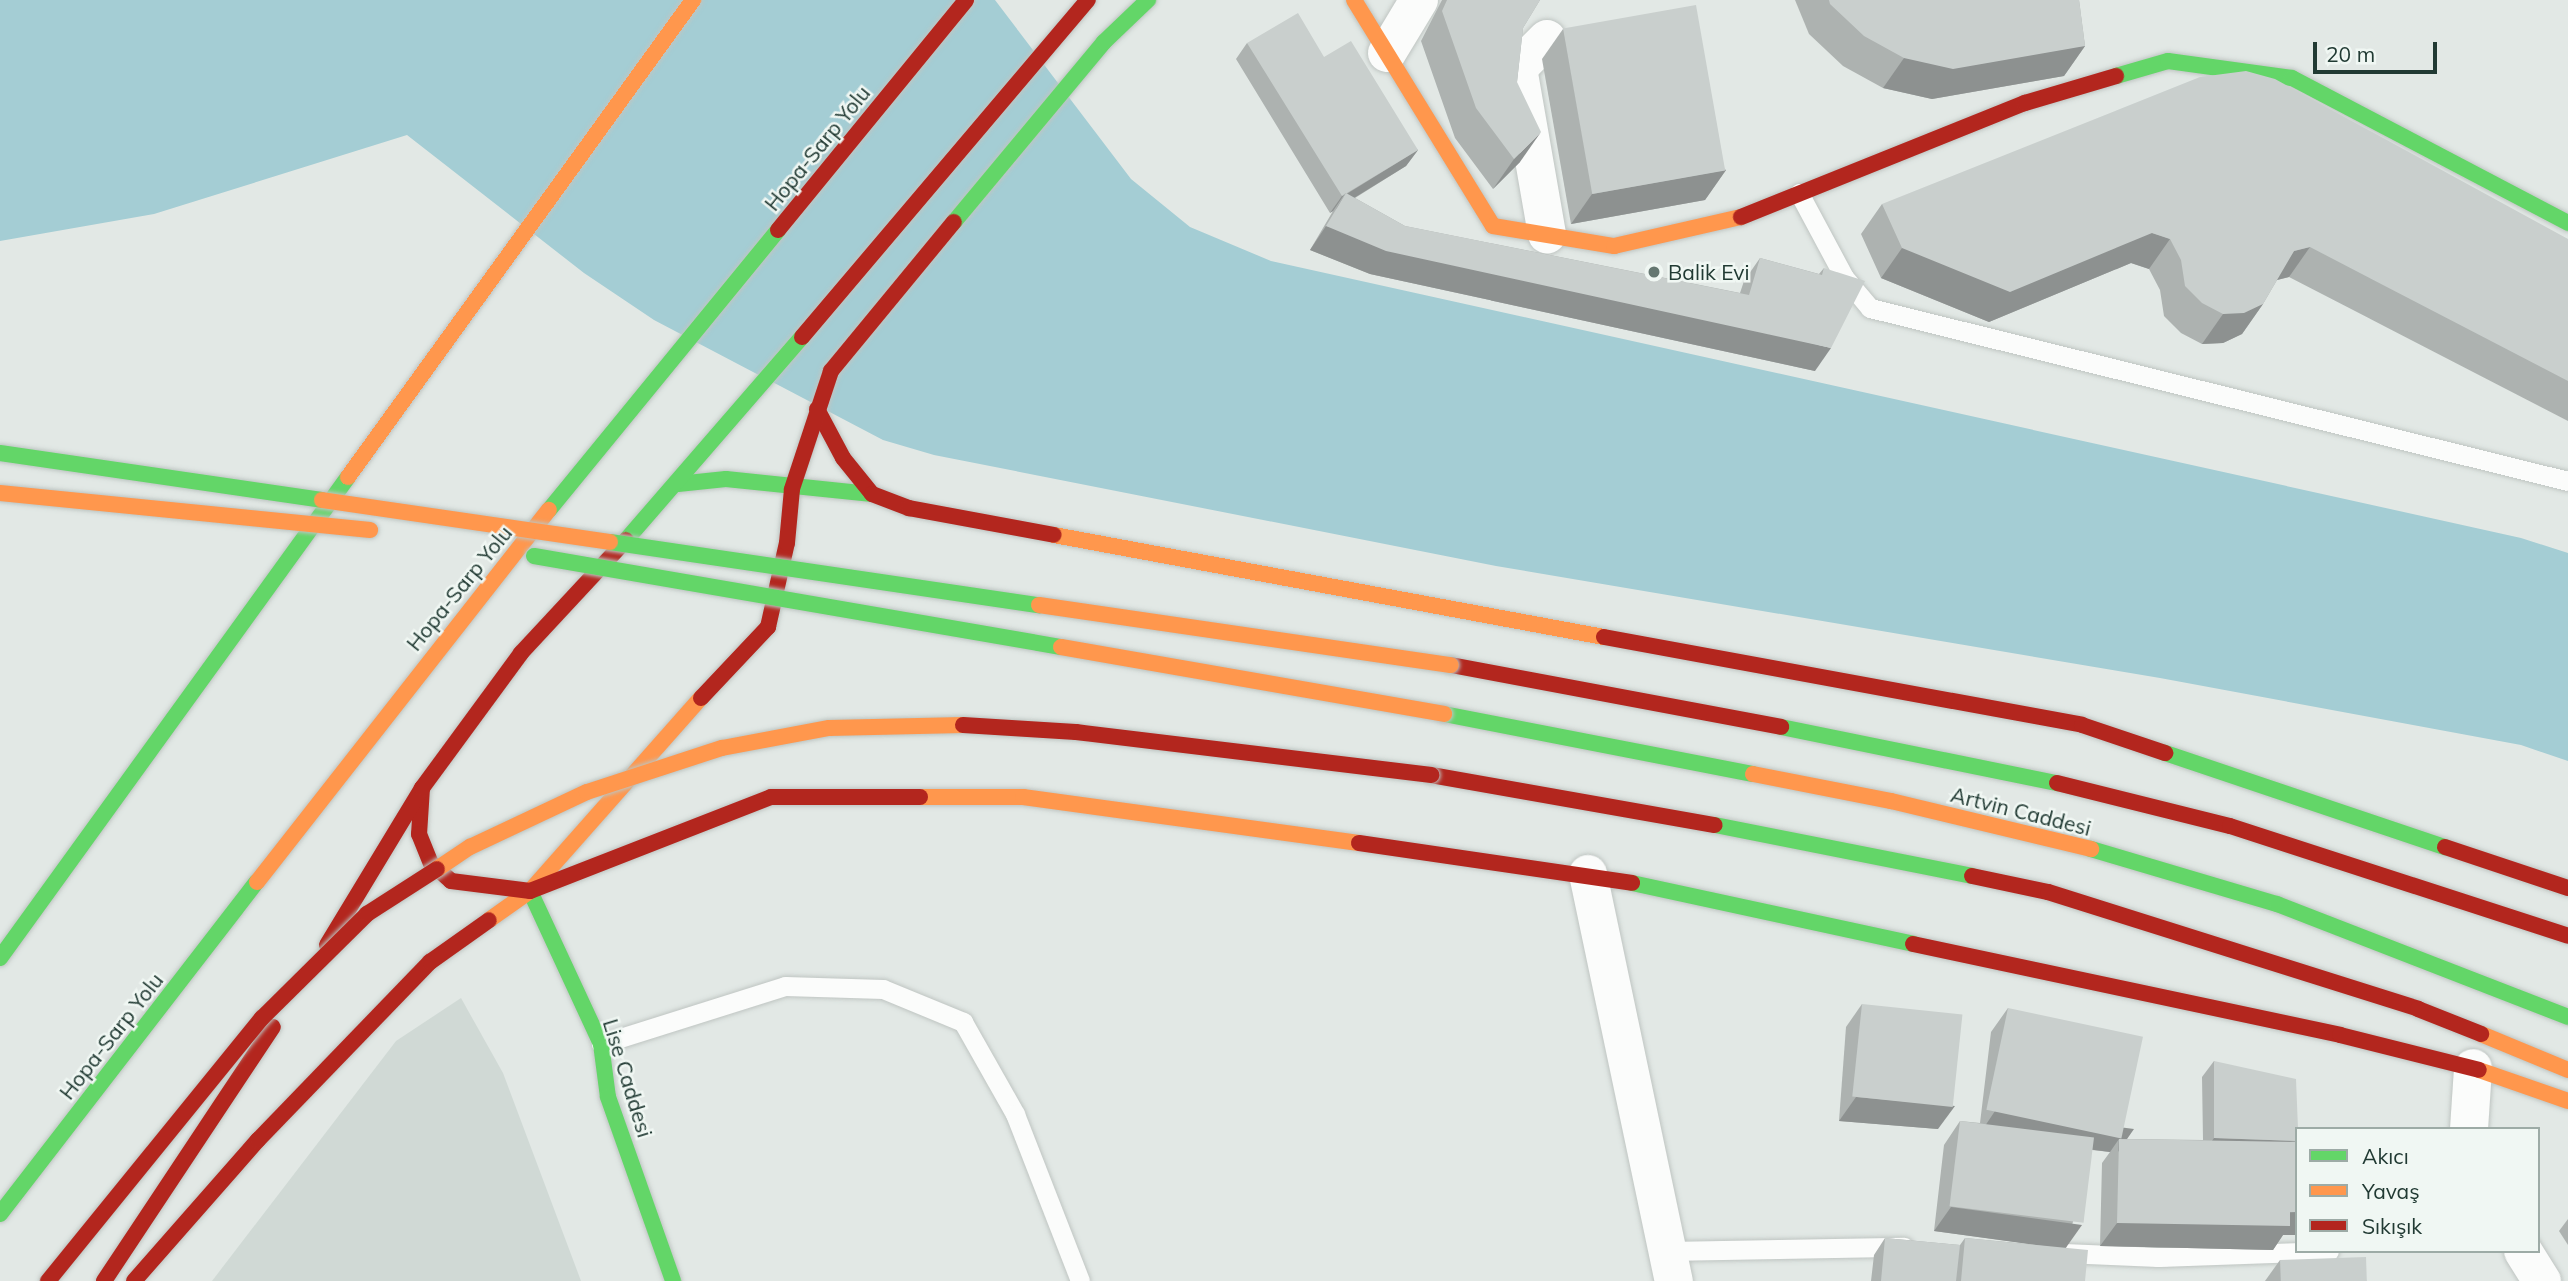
<!DOCTYPE html>
<meta charset="utf-8">
<style>
body{margin:0}
#map{position:relative;width:2568px;height:1281px;overflow:hidden;background:#e2e8e5;font-family:Mulish,sans-serif}
div>[style]{position:absolute}
[style*='--x']{left:calc(var(--x)*1px);top:calc(var(--y)*1px);width:calc(var(--w)*1px);rotate:calc(var(--a)*1deg)}
.built>*{inset:0;background:#d0d9d5}
.water>*{inset:0;background:#a4cdd4}
.roads{filter:drop-shadow(0 0 2px #bfc5c2) drop-shadow(0 0 2px #bfc5c2)}
.lane>*{height:19px;margin:-9.5px;padding:0 9.5px;transform-origin:9.5px;border-radius:9.5px;background:#fbfcfb}
.street>*{height:38px;margin:-19px;padding:0 19px;transform-origin:19px;border-radius:19px;background:#fbfcfb}
.fast>*{height:16px;margin:-8px;padding:0 8px;transform-origin:8px;border-radius:8px;background:#63d668}
.slow>*{height:16px;margin:-8px;padding:0 8px;transform-origin:8px;border-radius:8px;background:#ff974d}
.jam>*{height:16px;margin:-8px;padding:0 8px;transform-origin:8px;border-radius:8px;background:#b3261e}
.bridges{filter:drop-shadow(0 0 2px #bcc4c1) drop-shadow(0 0 2px #bcc4c1)}
.fast-bridge>*{height:16px;margin:-8px;padding:0 8px;transform-origin:8px;border-radius:8px;background:#63d668}
.slow-bridge>*{height:16px;margin:-8px;padding:0 8px;transform-origin:8px;border-radius:8px;background:#ff974d}
.jam-bridge>*{height:16px;margin:-8px;padding:0 8px;transform-origin:8px;border-radius:8px;background:#b3261e}
.wall>*{inset:0;background:#adb2b0}
.shaded-wall>*{inset:0;background:#8d9190}
.building>*{inset:0;background:#c9cfcd;transform-origin:0 0}
.dots>*{width:19px;height:19px;translate:-50% -50%;box-sizing:border-box;border:4px solid #f0f7f3;border-radius:50%}
span{translate:-50% -50%;white-space:nowrap;text-align:center;line-height:1.15;-webkit-text-stroke:5px #f0f7f3;paint-order:stroke}
.street-label{font-size:21px;color:#213a33}
.poi-label{font-size:21px;color:#213a33}
.left{translate:0 -50%;text-align:left}
.legend{position:absolute;left:2295px;top:1127px;width:245px;height:126px;box-sizing:border-box;background:#f0f7f3;border:2px solid #9daba6;margin:0;padding:9px 12px;list-style:none;font-size:21px;color:#213a33}
.legend li{display:flex;align-items:center;gap:14px;height:35px}
.legend b{width:35px;border:2px solid #9daba6}
.scale{position:absolute;left:2313px;top:42px;width:124px;height:32px;box-sizing:border-box;border:4px solid #213a33;border-top:0;padding-left:9px;font-size:21px;line-height:24px;white-space:nowrap;color:#213a33;-webkit-text-stroke:5px #f0f7f3;paint-order:stroke}
</style>
<div id="map">
<div class="built">
<i style="clip-path:polygon(461px 998px,503px 1073px,581px 1281px,212px 1281px,396px 1041px)"></i>
</div>
<div class="water">
<i style="clip-path:polygon(0 0,995px 0,1131px 179px,1190px 227px,1271px 261px,2521px 538px,2568px 553px,2568px 761px,2521px 745px,2160px 678px,1496px 566px,934px 455px,883px 440px,654px 320px,584px 273px,407px 135px,154px 214px,0 241px)"></i>
</div>
<div class="roads">
<div class="lane">
<i style="--x:1799;--y:193;--w:95;--a:61.8"></i>
<i style="--x:1844;--y:277;--w:40;--a:50"></i>
<i style="--x:1870;--y:308;--w:719;--a:13.92"></i>
<i style="--x:601;--y:1044;--w:193;--a:-17.5"></i>
<i style="--x:785;--y:986;--w:98;--a:1.8"></i>
<i style="--x:883;--y:989;--w:87;--a:22.4"></i>
<i style="--x:963;--y:1022;--w:106;--a:60.5"></i>
<i style="--x:1015;--y:1114;--w:179;--a:68.7"></i>
<i style="--x:1667;--y:1251;--w:237;--a:-1"></i>
<i style="--x:2064;--y:1253;--w:94;--a:2.4"></i>
<i style="--x:2158;--y:1257;--w:171;--a:-2"></i>
</div>
<div class="street">
<i style="--x:1547;--y:39;--w:41;--a:135"></i>
<i style="--x:1518;--y:68;--w:169;--a:80.1"></i>
<i style="--x:1387;--y:53;--w:62;--a:-58.9"></i>
<i style="--x:1588;--y:874;--w:416;--a:78.1"></i>
<i style="--x:2469;--y:1129;--w:61;--a:-86.2"></i>
<i style="--x:2523;--y:1251;--w:36;--a:58"></i>
</div>
<div class="fast">
<i style="--x:2116;--y:76;--w:54;--a:-16.1"></i>
<i style="--x:2168;--y:61;--w:125;--a:7.8"></i>
<i style="--x:2292;--y:78;--w:312;--a:27.7"></i>
<i style="--x:954;--y:222;--w:234;--a:-50.2"></i>
<i style="--x:1104;--y:42;--w:61;--a:-43.7"></i>
<i style="--x:678;--y:484;--w:48;--a:-5.9"></i>
<i style="--x:726;--y:479;--w:147;--a:5.9"></i>
<i style="--x:549;--y:510;--w:362;--a:-50.7"></i>
<i style="--x:626;--y:540;--w:269;--a:-49.1"></i>
<i style="--x:1444;--y:714;--w:315;--a:11"></i>
<i style="--x:1781;--y:727;--w:282;--a:11.5"></i>
<i style="--x:2165;--y:753;--w:295;--a:18.6"></i>
<i style="--x:1715;--y:825;--w:262;--a:11.2"></i>
<i style="--x:2091;--y:849;--w:194;--a:16.5"></i>
<i style="--x:2277;--y:904;--w:312;--a:21.2"></i>
<i style="--x:1632;--y:883;--w:288;--a:12.2"></i>
<i style="--x:530;--y:891;--w:169;--a:65.1"></i>
<i style="--x:601;--y:1044;--w:53;--a:82.5"></i>
<i style="--x:608;--y:1097;--w:195;--a:70.5"></i>
<i style="--x:0;--y:958;--w:594;--a:-54.11"></i>
<i style="--x:0;--y:1214;--w:420;--a:-52.3"></i>
</div>
<div class="slow">
<i style="--x:1354;--y:0;--w:265;--a:58.4"></i>
<i style="--x:1493;--y:226;--w:123;--a:9.4"></i>
<i style="--x:1614;--y:246;--w:130;--a:-12.9"></i>
<i style="--x:348;--y:477;--w:589;--a:-54.12"></i>
<i style="--x:1054;--y:535;--w:559;--a:10.51"></i>
<i style="--x:1753;--y:774;--w:141;--a:11.1"></i>
<i style="--x:1891;--y:801;--w:206;--a:13.5"></i>
<i style="--x:920;--y:797;--w:103;--a:0"></i>
<i style="--x:1023;--y:797;--w:339;--a:7.8"></i>
<i style="--x:257;--y:882;--w:473;--a:-51.9"></i>
<i style="--x:489;--y:920;--w:50;--a:-35.3"></i>
<i style="--x:530;--y:891;--w:258;--a:-48.5"></i>
<i style="--x:2481;--y:1034;--w:94;--a:22.5"></i>
<i style="--x:2479;--y:1070;--w:94;--a:19.2"></i>
</div>
<div class="jam">
<i style="--x:1741;--y:217;--w:306;--a:-21.9"></i>
<i style="--x:2025;--y:103;--w:95;--a:-16.5"></i>
<i style="--x:778;--y:230;--w:297;--a:-50.7"></i>
<i style="--x:802;--y:337;--w:442;--a:-49.7"></i>
<i style="--x:817;--y:409;--w:55;--a:62"></i>
<i style="--x:843;--y:458;--w:46;--a:51.1"></i>
<i style="--x:872;--y:494;--w:40;--a:21"></i>
<i style="--x:909;--y:508;--w:147;--a:10.5"></i>
<i style="--x:1604;--y:637;--w:486;--a:10.4"></i>
<i style="--x:2082;--y:725;--w:88;--a:18.6"></i>
<i style="--x:1451;--y:665;--w:336;--a:10.6"></i>
<i style="--x:701;--y:698;--w:98;--a:-46.7"></i>
<i style="--x:768;--y:627;--w:86;--a:-77.3"></i>
<i style="--x:787;--y:543;--w:54;--a:-84.7"></i>
<i style="--x:792;--y:489;--w:124;--a:-71.7"></i>
<i style="--x:831;--y:371;--w:193;--a:-50.5"></i>
<i style="--x:1431;--y:775;--w:288;--a:10"></i>
<i style="--x:2057;--y:783;--w:178;--a:14"></i>
<i style="--x:2230;--y:826;--w:355;--a:18"></i>
<i style="--x:422;--y:788;--w:46;--a:93.7"></i>
<i style="--x:419;--y:834;--w:31;--a:68"></i>
<i style="--x:431;--y:863;--w:27;--a:42"></i>
<i style="--x:451;--y:881;--w:80;--a:7.2"></i>
<i style="--x:530;--y:891;--w:259;--a:-21.3"></i>
<i style="--x:771;--y:797;--w:149;--a:0"></i>
<i style="--x:1359;--y:843;--w:276;--a:8.3"></i>
<i style="--x:2445;--y:847;--w:130;--a:18.4"></i>
<i style="--x:1972;--y:876;--w:78;--a:11.9"></i>
<i style="--x:2048;--y:892;--w:388;--a:17.5"></i>
<i style="--x:2418;--y:1009;--w:68;--a:21.6"></i>
<i style="--x:1913;--y:944;--w:437;--a:12"></i>
<i style="--x:2340;--y:1035;--w:143;--a:14.1"></i>
<i style="--x:327;--y:945;--w:184;--a:-58.8"></i>
<i style="--x:422;--y:788;--w:167;--a:-53.7"></i>
<i style="--x:521;--y:653;--w:154;--a:-47.1"></i>
<i style="--x:104;--y:1281;--w:305;--a:-56.4"></i>
<i style="--x:134;--y:1281;--w:188;--a:-48.7"></i>
<i style="--x:258;--y:1140;--w:248;--a:-46"></i>
<i style="--x:430;--y:962;--w:72;--a:-35.4"></i>
</div>
</div>
<div class="bridges">
<div class="fast-bridge">
<i style="--x:0;--y:453;--w:325;--a:8.3"></i>
<i style="--x:610;--y:542;--w:434;--a:8.4"></i>
<i style="--x:534;--y:556;--w:535;--a:9.8"></i>
</div>
<div class="slow-bridge">
<i style="--x:0;--y:493;--w:372;--a:5.7"></i>
<i style="--x:322;--y:500;--w:291;--a:8.3"></i>
<i style="--x:1039;--y:605;--w:416;--a:8.3"></i>
<i style="--x:1061;--y:647;--w:389;--a:9.9"></i>
<i style="--x:437;--y:869;--w:40;--a:-34"></i>
<i style="--x:470;--y:847;--w:129;--a:-25.2"></i>
<i style="--x:587;--y:792;--w:142;--a:-18.1"></i>
<i style="--x:722;--y:748;--w:109;--a:-10.6"></i>
<i style="--x:829;--y:728;--w:134;--a:-1.3"></i>
</div>
<div class="jam-bridge">
<i style="--x:963;--y:725;--w:113;--a:3.5"></i>
<i style="--x:1076;--y:732;--w:358;--a:6.9"></i>
<i style="--x:48;--y:1281;--w:339;--a:-50.9"></i>
<i style="--x:262;--y:1018;--w:148;--a:-44.7"></i>
<i style="--x:367;--y:914;--w:83;--a:-32.7"></i>
</div>
</div>
<div class="wall">
<i style="clip-path:polygon(1442px 0,1540px 0,1523px 28px,1517px 82px,1520px 162px,1493px 189px,1455px 138px,1421px 41px)"></i>
<i style="clip-path:polygon(1795px 0,2079px 0,2085px 46px,2064px 76px,1932px 99px,1883px 88px,1843px 66px,1809px 34px)"></i>
<i style="clip-path:polygon(1563px 29px,1726px 170px,1705px 200px,1571px 224px,1542px 59px)"></i>
<i style="clip-path:polygon(1247px 43px,1324px 57px,1418px 150px,1406px 166px,1355px 198px,1405px 226px,1740px 293px,1744px 281px,1760px 258px,1819px 274px,1824px 268px,1815px 371px,1370px 274px,1310px 250px,1333px 211px,1330px 213px,1236px 59px)"></i>
<i style="clip-path:polygon(1882px 204px,2568px 239px,2568px 421px,2289px 277px,2277px 280px,2263px 304px,2242px 334px,2223px 343px,2202px 344px,2181px 333px,2164px 316px,2160px 290px,2149px 269px,2131px 263px,1989px 322px,1881px 278px,1861px 234px)"></i>
<i style="clip-path:polygon(1862px 1004px,1938px 1129px,1839px 1121px,1846px 1027px)"></i>
<i style="clip-path:polygon(2008px 1008px,2127px 1139px,2203px 1140px,2202px 1077px,2214px 1061px,2297px 1129px,2297px 1235px,2283px 1235px,2273px 1250px,2100px 1246px,2102px 1163px,2110px 1152px,2092px 1150px,2066px 1248px,2085px 1281px,1871px 1281px,1874px 1255px,1885px 1238px,1960px 1245px,1965px 1238px,2038px 1245px,1934px 1231px,1944px 1145px,1960px 1121px,1980px 1123px,1991px 1032px)"></i>
<i style="clip-path:polygon(2568px 1219px,2568px 1245px,2559px 1231px)"></i>
<i style="clip-path:polygon(2280px 1260px,2367px 1281px,2265px 1281px)"></i>
</div>
<div class="shaded-wall">
<i style="clip-path:polygon(2085px 46px,2064px 76px,1932px 99px,1883px 88px,1904px 58px)"></i>
<i style="clip-path:polygon(1541px 132px,1520px 162px,1493px 189px,1514px 159px)"></i>
<i style="clip-path:polygon(1418px 150px,1406px 166px,1336px 209px,1345px 195px)"></i>
<i style="clip-path:polygon(1726px 170px,1705px 200px,1571px 224px,1592px 194px)"></i>
<i style="clip-path:polygon(1344px 195px,1333px 211px,1330px 213px,1342px 196px)"></i>
<i style="clip-path:polygon(1326px 226px,1831px 348px,1815px 371px,1370px 274px,1310px 250px)"></i>
<i style="clip-path:polygon(2152px 233px,2170px 239px,2149px 269px,2131px 263px,1989px 322px,1881px 278px,1902px 248px)"></i>
<i style="clip-path:polygon(2310px 247px,2289px 277px,2273px 281px,2294px 251px)"></i>
<i style="clip-path:polygon(2263px 304px,2242px 334px,2223px 343px,2202px 344px,2223px 314px)"></i>
<i style="clip-path:polygon(1856px 1097px,1955px 1106px,1938px 1129px,1839px 1121px)"></i>
<i style="clip-path:polygon(1995px 1111px,2134px 1129px,2118px 1152px,2119px 1139px,2110px 1152px,1979px 1135px)"></i>
<i style="clip-path:polygon(2214px 1138px,2297px 1141px,2203px 1154px)"></i>
<i style="clip-path:polygon(1951px 1207px,2082px 1225px,2065px 1249px,1934px 1231px)"></i>
<i style="clip-path:polygon(2297px 1212px,2297px 1235px,2283px 1235px,2273px 1250px,2100px 1246px,2117px 1223px)"></i>
</div>
<div class="building">
<i style="clip-path:polygon(1447px 0,1540px 0,1523px 28px,1517px 82px,1541px 132px,1514px 159px,1476px 108px,1442px 11px)"></i>
<i style="clip-path:polygon(1829px 0,2079px 0,2085px 46px,1953px 69px,1904px 58px,1864px 36px,1830px 4px)"></i>
<i style="left:1696px;top:5px;width:168px;height:135px;rotate:80deg"></i>
<i style="clip-path:polygon(1298px 13px,1324px 57px,1351px 41px,1418px 150px,1347px 193px,1346px 193px,1342px 196px,1247px 43px)"></i>
<i style="clip-path:polygon(2246px 71px,2275px 79px,2568px 239px,2568px 381px,2310px 247px,2294px 251px,2263px 304px,2244px 313px,2223px 314px,2202px 303px,2185px 286px,2181px 260px,2170px 239px,2152px 233px,2010px 292px,1902px 248px,1882px 204px,2200px 77px)"></i>
<i style="clip-path:polygon(1346px 193px,1405px 226px,1749px 295px,1760px 258px,1822px 275px,1824px 268px,1865px 281px,1831px 348px,1386px 251px,1326px 226px)"></i>
<i style="left:1862px;top:1004px;width:101px;height:93px;rotate:6deg"></i>
<i style="left:2008px;top:1008px;width:138px;height:104px;rotate:12deg"></i>
<i style="clip-path:polygon(2214px 1061px,2296px 1079px,2298px 1129px,2297px 1141px,2214px 1138px)"></i>
<i style="left:1960px;top:1121px;width:135px;height:86px;rotate:7deg"></i>
<i style="clip-path:polygon(2119px 1139px,2297px 1142px,2297px 1212px,2290px 1212px,2290px 1226px,2117px 1223px)"></i>
<i style="clip-path:polygon(1885px 1238px,1960px 1245px,1956px 1281px,1881px 1281px)"></i>
<i style="clip-path:polygon(1965px 1238px,2088px 1250px,2085px 1281px,1961px 1281px)"></i>
<i style="left:2366px;top:1257px;width:24px;height:86px;rotate:88deg"></i>
</div>
<div class="dots">
<i style="left:1654px;top:272px;background:#657771"></i>
</div>
<div class="street-label">
<span style="left:817px;top:148px;rotate:-51deg">Hopa-Sarp Yolu</span>
<span style="left:459px;top:588px;rotate:-51deg">Hopa-Sarp Yolu</span>
<span style="left:2021px;top:811px;rotate:14deg">Artvin Caddesi</span>
<span style="left:111px;top:1036px;rotate:-52deg">Hopa-Sarp Yolu</span>
<span style="left:628px;top:1078px;rotate:73deg">Lise Caddesi</span>
</div>
<div class="poi-label">
<span class="left" style="left:1668px;top:272px">Balik Evi</span>
</div>
<ul class="legend">
<li><b style="height:9px;background:#63d668"></b>Akıcı</li>
<li><b style="height:9px;background:#ff974d"></b>Yavaş</li>
<li><b style="height:9px;background:#b3261e"></b>Sıkışık</li>
</ul>
<div class="scale">20 m</div>
</div>
